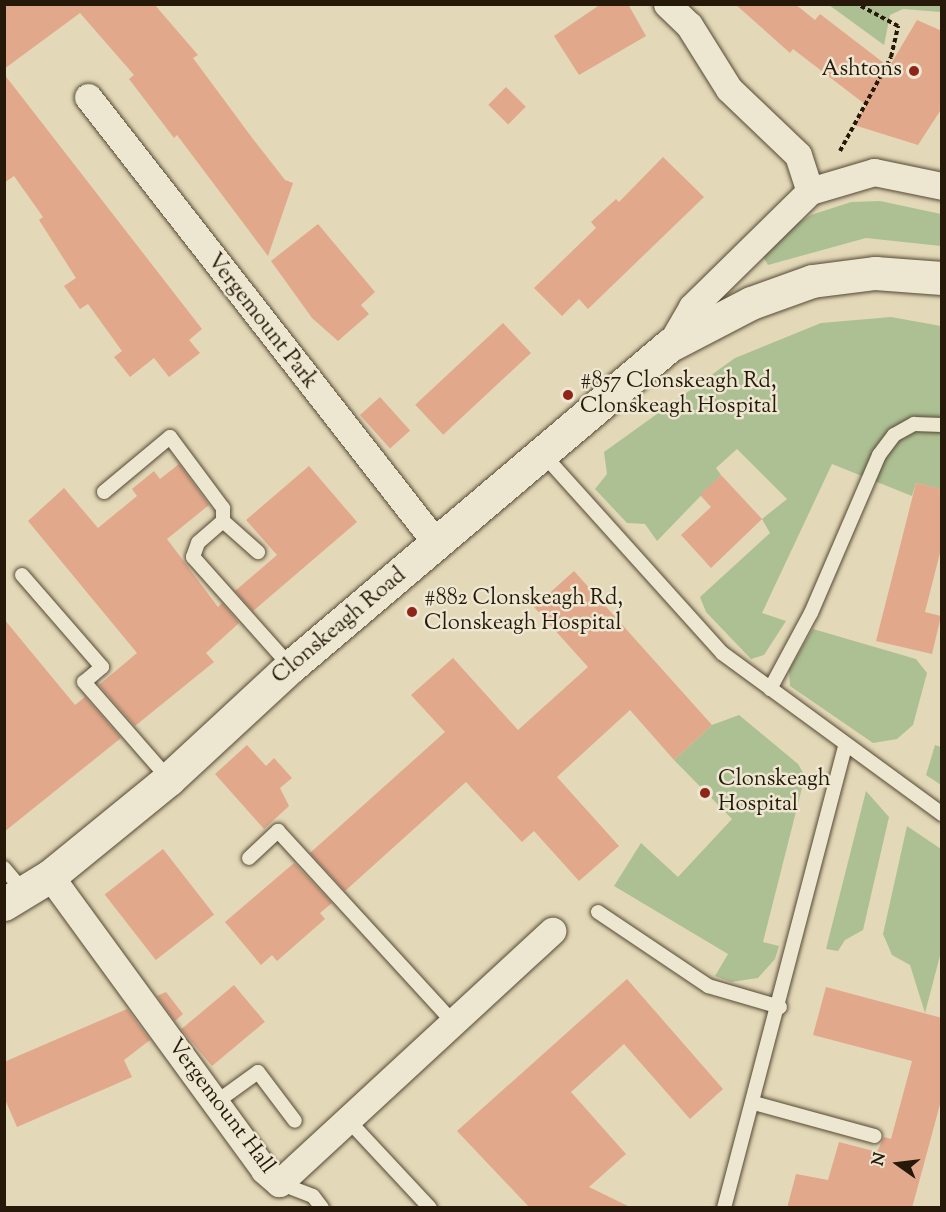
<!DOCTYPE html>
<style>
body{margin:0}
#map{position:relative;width:946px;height:1212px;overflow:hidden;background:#e3d8b7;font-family:"Sorts Mill Goudy",serif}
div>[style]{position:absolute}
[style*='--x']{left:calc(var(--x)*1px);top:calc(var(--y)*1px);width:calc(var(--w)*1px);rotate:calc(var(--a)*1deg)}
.green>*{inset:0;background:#adc094}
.building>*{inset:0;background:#e2a88b;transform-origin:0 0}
.path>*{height:4px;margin-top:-2px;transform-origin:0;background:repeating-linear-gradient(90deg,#26190a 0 4.5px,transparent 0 7.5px)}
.roads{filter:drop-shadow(0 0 2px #554935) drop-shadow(0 0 2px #554935)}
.lane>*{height:14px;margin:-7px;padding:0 7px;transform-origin:7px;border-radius:7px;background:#ede6d0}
.street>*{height:27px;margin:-13.5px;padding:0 13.5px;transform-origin:13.5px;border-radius:13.5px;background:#ede6d0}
.secondary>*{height:33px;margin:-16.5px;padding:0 16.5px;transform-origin:16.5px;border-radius:16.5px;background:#ede6d0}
.dots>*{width:16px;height:16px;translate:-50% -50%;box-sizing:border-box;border:3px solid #ede6d0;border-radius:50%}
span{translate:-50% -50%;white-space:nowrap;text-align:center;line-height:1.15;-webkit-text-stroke:5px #ede6d0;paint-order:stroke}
.poi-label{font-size:22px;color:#26190a}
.right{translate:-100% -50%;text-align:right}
.left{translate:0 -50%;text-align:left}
.street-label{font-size:22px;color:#26190a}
.frame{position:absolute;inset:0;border:6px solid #26190a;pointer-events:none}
.north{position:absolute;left:868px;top:1134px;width:60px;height:60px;-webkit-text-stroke:4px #ede6d0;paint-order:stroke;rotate:284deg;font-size:16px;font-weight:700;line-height:24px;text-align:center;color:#26190a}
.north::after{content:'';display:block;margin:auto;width:21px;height:27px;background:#26190a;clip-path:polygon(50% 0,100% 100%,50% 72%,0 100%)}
</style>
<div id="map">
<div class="green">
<i style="clip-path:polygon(829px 5px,941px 5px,941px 12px,903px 9px,890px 15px,884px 45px)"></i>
<i style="clip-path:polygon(880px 201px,941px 214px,941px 246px,866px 238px,768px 265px,758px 248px,811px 215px,851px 202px)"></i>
<i style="clip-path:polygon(891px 317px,941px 326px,941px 489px,916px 483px,912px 496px,832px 464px,762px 613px,786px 621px,764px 655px,751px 659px,706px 612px,700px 597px,770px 533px,762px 519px,787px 499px,737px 449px,716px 468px,721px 475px,657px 541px,645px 524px,627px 523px,595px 489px,607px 474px,604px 452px,735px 358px,821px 323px)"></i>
<i style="clip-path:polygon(813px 629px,916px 659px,927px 673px,913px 725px,897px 739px,873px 743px,790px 686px,789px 670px)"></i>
<i style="clip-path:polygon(739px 715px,798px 764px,805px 776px,763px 942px,779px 946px,775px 959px,758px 978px,731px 982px,715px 976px,728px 954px,614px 886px,641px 843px,678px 877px,732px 819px,674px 760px,712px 725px)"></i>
<i style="clip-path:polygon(935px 745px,941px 747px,941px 785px,926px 775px)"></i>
<i style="clip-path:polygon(866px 791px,889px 817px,863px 930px,845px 940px,838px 951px,826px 949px)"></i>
<i style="clip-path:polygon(907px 826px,941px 849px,941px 952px,925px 1013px,910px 965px,892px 955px,883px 934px)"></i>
</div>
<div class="building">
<i style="clip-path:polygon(4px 4px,154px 4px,198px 55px,193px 58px,253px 139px,285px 180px,293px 183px,268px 256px,177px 135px,174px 138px,129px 79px,134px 75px,80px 13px,4px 69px)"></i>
<i style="clip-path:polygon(601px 4px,628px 4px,646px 36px,579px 75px,554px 36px)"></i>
<i style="clip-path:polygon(735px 4px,795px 4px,815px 20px,820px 14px,889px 67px,917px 20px,942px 31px,942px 108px,918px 145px,854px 125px,866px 105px,793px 49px,790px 53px)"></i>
<i style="clip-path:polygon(4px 74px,202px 329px,189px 340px,200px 353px,169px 377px,154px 358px,130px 377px,114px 357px,122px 351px,88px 304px,80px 309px,64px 286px,76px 278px,39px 220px,43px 217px,14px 176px,4px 183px)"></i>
<i style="left:506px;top:87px;width:28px;height:25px;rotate:45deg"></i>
<i style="clip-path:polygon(663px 157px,704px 197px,588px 309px,579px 299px,562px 316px,534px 288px,596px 228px,591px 222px,616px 199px,619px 202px)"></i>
<i style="clip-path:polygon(318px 224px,375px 292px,361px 305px,369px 314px,338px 341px,312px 318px,271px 261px)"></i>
<i style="left:503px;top:323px;width:41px;height:120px;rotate:47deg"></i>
<i style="left:380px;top:397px;width:45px;height:27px;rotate:48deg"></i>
<i style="clip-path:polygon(179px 464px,209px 505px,167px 539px,218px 607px,222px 603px,239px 623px,206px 653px,214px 662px,135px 726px,99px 685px,137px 653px,28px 521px,64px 488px,98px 528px,137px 496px,132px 489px,154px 471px,160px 479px)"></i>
<i style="clip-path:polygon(309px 466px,357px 522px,253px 611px,235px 591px,277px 555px,246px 520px)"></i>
<i style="clip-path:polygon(721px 475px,762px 519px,711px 568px,681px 535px,711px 507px,700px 495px)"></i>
<i style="clip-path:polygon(916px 483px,942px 489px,942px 545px,925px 612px,941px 616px,932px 654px,876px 641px)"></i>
<i style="clip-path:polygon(574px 571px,712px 725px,674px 760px,630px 710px,557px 777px,619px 846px,579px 881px,534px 831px,522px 842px,466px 782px,345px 891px,310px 853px,445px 732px,411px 695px,453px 658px,518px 730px,588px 667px,534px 607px)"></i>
<i style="clip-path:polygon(4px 619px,75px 705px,85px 697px,121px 738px,4px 832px)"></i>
<i style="clip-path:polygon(247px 745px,266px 766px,274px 758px,292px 778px,280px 788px,289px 806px,264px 829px,215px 774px)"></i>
<i style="left:163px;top:849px;width:83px;height:74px;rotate:52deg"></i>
<i style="clip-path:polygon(294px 863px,332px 903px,320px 913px,325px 919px,277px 961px,272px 955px,261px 965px,225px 922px)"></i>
<i style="clip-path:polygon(627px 979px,723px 1089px,690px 1119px,624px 1044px,571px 1092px,626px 1154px,589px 1187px,632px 1208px,530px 1208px,457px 1131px)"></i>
<i style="left:234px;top:985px;width:48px;height:69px;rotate:50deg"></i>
<i style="clip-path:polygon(826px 987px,942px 1018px,942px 1097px,912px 1208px,787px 1208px,796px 1174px,828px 1180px,839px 1142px,877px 1152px,884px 1137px,891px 1139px,912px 1061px,813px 1035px)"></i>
<i style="clip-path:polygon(166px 992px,183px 1014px,175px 1021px,157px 996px)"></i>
<i style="clip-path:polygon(127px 1009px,150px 1040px,124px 1060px,132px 1077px,17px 1127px,4px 1097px,4px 1062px)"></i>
</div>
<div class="path">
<i style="--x:840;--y:151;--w:107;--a:-61.5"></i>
<i style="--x:891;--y:57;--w:32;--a:-77"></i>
<i style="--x:898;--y:26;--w:47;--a:-151.8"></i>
</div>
<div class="roads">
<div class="lane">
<i style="--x:542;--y:453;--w:269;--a:48"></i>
<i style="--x:722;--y:653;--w:273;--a:36.2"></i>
<i style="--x:104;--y:492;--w:86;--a:-39.8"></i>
<i style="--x:170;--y:437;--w:89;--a:53.3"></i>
<i style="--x:223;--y:508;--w:13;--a:90"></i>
<i style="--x:223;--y:521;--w:33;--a:139"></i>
<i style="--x:198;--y:543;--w:15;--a:110"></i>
<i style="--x:193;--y:557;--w:146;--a:48.3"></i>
<i style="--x:223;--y:521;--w:47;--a:41.5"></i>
<i style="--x:22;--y:575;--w:122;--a:49"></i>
<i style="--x:102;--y:667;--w:23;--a:140"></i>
<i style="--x:84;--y:682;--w:129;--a:48.8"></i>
<i style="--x:770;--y:689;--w:86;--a:-61.7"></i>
<i style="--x:811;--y:613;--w:172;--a:-66.7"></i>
<i style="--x:879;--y:455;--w:25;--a:-53"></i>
<i style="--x:894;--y:435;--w:23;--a:-29"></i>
<i style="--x:914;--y:424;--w:28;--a:2"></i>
<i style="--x:249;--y:858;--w:40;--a:-43"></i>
<i style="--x:278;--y:831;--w:259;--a:47.5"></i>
<i style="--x:4;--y:868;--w:33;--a:50"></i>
<i style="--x:598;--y:912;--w:133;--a:33.9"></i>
<i style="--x:708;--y:986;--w:75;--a:16.3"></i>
<i style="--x:215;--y:1103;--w:53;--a:-35.8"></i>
<i style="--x:258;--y:1072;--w:61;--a:52.9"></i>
<i style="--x:754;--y:1103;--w:125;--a:15.3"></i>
<i style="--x:348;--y:1120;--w:120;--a:47"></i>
<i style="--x:279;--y:1183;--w:36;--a:21"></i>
<i style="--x:313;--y:1196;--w:15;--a:53"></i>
<i style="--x:724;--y:1208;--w:478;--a:-75.3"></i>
</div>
<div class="street">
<i style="--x:667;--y:4;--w:30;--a:44"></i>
<i style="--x:689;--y:25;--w:75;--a:58"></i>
<i style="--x:729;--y:89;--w:95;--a:43.7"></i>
<i style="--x:798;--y:155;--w:38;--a:72"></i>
<i style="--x:88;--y:97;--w:567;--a:52.02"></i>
<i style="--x:670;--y:345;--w:44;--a:-59.9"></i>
<i style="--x:692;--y:307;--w:165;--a:-44.5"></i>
<i style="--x:810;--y:191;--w:67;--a:-16.5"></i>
<i style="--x:874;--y:172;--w:69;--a:11.6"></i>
<i style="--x:50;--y:876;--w:364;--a:53.9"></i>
<i style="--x:264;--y:1170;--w:20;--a:41"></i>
<i style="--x:279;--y:1183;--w:372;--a:-42.7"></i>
</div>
<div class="secondary">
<i style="--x:4;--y:904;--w:54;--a:-31.3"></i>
<i style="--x:50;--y:876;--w:154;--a:-39.2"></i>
<i style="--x:169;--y:779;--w:165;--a:-42.8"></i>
<i style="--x:290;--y:667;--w:498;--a:-40.3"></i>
<i style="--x:670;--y:345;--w:91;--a:-27.4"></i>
<i style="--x:751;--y:303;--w:65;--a:-19.8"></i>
<i style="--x:812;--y:281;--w:64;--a:-7.2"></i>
<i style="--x:875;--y:273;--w:67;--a:4.3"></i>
</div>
</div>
<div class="dots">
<i style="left:914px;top:71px;background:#8f2418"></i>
<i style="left:568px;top:395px;background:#8f2418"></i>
<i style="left:412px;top:612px;background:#8f2418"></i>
<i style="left:705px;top:793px;background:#8f2418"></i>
</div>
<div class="poi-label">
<span class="right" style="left:902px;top:71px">Ashtons</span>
<span class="left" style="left:580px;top:395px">#857 Clonskeagh Rd,<br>Clonskeagh Hospital</span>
<span class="left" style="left:424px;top:612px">#882 Clonskeagh Rd,<br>Clonskeagh Hospital</span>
<span class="left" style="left:718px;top:793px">Clonskeagh<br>Hospital</span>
</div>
<div class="street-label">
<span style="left:261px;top:322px;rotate:52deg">Vergemount Park</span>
<span style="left:340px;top:627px;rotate:-40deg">Clonskeagh Road</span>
<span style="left:220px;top:1107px;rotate:53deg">Vergemount Hall</span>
</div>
<div class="frame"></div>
<div class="north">N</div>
</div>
